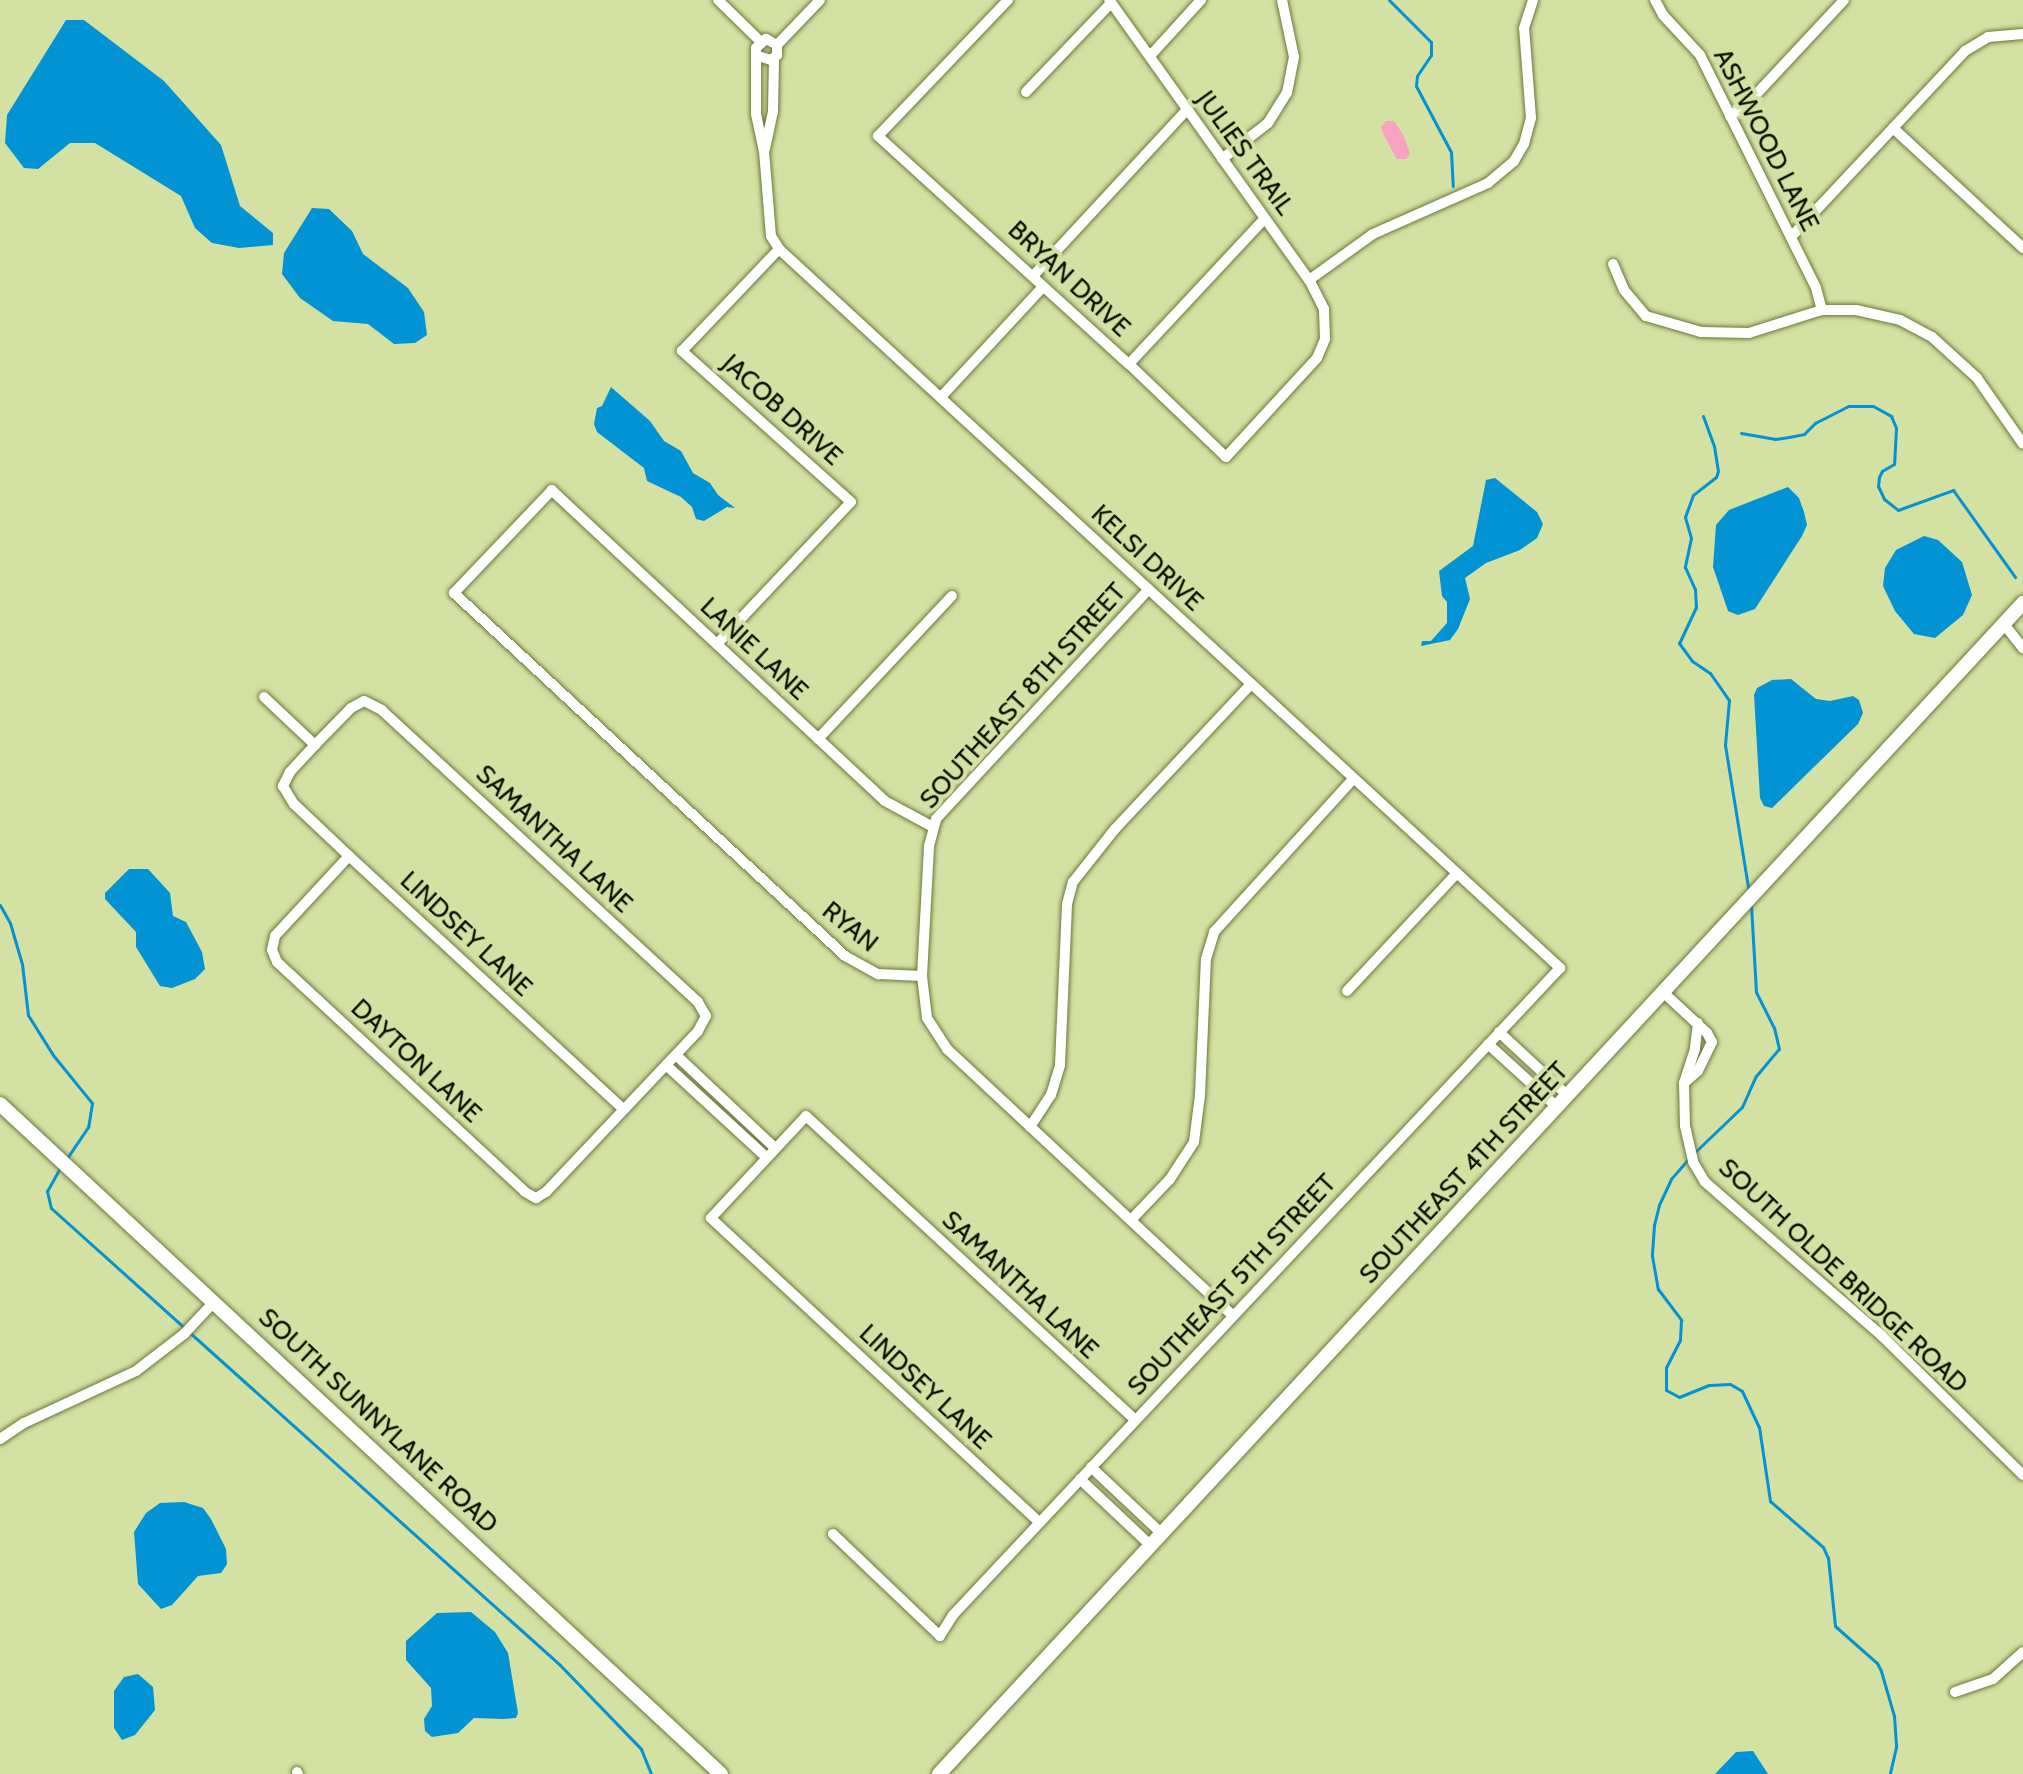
<!DOCTYPE html>
<style>
body{margin:0}
#map{position:relative;width:2023px;height:1774px;overflow:hidden;background:#d3e1a2;font-family:Cabin,sans-serif}
div>[style]{position:absolute}
[style*='--x']{left:calc(var(--x)*1px);top:calc(var(--y)*1px);width:calc(var(--w)*1px);rotate:calc(var(--a)*1deg)}
.green>*{inset:0;background:#f5a3be}
.water>*{inset:0;background:#0193d3}
.stream>*{height:3px;margin:-1.5px;padding:0 1.5px;transform-origin:1.5px;border-radius:1.5px;background:#0193d3}
.roads{filter:drop-shadow(0 0 2px #6c773c) drop-shadow(0 0 2px #6c773c)}
.street>*{height:10px;margin:-5px;padding:0 5px;transform-origin:5px;border-radius:5px;background:#fff}
.secondary>*{height:14px;margin:-7px;padding:0 7px;transform-origin:7px;border-radius:7px;background:#fff}
span{translate:-50% -50%;white-space:nowrap;text-align:center;line-height:1.15;-webkit-text-stroke:8px #d3e1a2;paint-order:stroke}
.street-label{font-size:26px;color:#0b0e00}
</style>
<div id="map">
<div class="green">
<i style="clip-path:polygon(1386px 121px,1394px 121px,1404px 136px,1410px 154px,1406px 159px,1397px 159px,1383px 134px,1381px 127px)"></i>
</div>
<div class="water">
<i style="clip-path:polygon(66px 20px,84px 20px,164px 81px,221px 145px,240px 206px,273px 233px,273px 245px,239px 248px,212px 243px,195px 228px,181px 196px,95px 143px,70px 143px,38px 169px,24px 168px,5px 143px,7px 115px)"></i>
<i style="clip-path:polygon(312px 208px,329px 209px,352px 231px,363px 254px,408px 288px,424px 312px,427px 335px,415px 343px,394px 344px,368px 324px,333px 321px,300px 298px,282px 274px,284px 253px)"></i>
<i style="clip-path:polygon(611px 387px,650px 421px,664px 441px,681px 451px,693px 473px,710px 483px,718px 495px,735px 508px,727px 507px,704px 521px,696px 519px,692px 507px,681px 497px,647px 481px,644px 468px,597px 432px,594px 424px,597px 408px,602px 406px)"></i>
<i style="clip-path:polygon(1495px 478px,1537px 512px,1543px 524px,1537px 538px,1520px 550px,1486px 563px,1465px 578px,1470px 599px,1458px 629px,1450px 640px,1421px 646px,1422px 641px,1431px 641px,1447px 623px,1447px 602px,1442px 596px,1439px 571px,1473px 546px,1486px 480px)"></i>
<i style="clip-path:polygon(1788px 487px,1799px 498px,1804px 512px,1807px 525px,1802px 536px,1755px 609px,1738px 615px,1728px 611px,1713px 567px,1716px 525px,1729px 510px)"></i>
<i style="clip-path:polygon(1924px 536px,1938px 540px,1962px 562px,1972px 595px,1963px 615px,1935px 638px,1914px 634px,1895px 611px,1883px 586px,1885px 568px,1896px 550px)"></i>
<i style="clip-path:polygon(1791px 679px,1816px 699px,1830px 701px,1853px 696px,1859px 700px,1863px 713px,1858px 724px,1772px 808px,1764px 806px,1760px 798px,1754px 695px,1757px 688px,1772px 680px)"></i>
<i style="clip-path:polygon(129px 869px,148px 869px,170px 893px,173px 916px,186px 922px,202px 952px,205px 969px,195px 979px,172px 988px,160px 986px,136px 947px,136px 932px,105px 899px,105px 893px)"></i>
<i style="clip-path:polygon(184px 1502px,203px 1508px,211px 1519px,226px 1549px,227px 1564px,221px 1573px,198px 1576px,172px 1605px,161px 1609px,138px 1584px,134px 1532px,146px 1513px,160px 1503px)"></i>
<i style="clip-path:polygon(471px 1612px,495px 1632px,508px 1653px,518px 1713px,516px 1718px,503px 1719px,474px 1718px,458px 1733px,432px 1737px,425px 1731px,424px 1719px,432px 1706px,431px 1688px,406px 1660px,406px 1641px,437px 1613px)"></i>
<i style="clip-path:polygon(138px 1674px,153px 1687px,155px 1710px,135px 1735px,122px 1740px,114px 1728px,114px 1691px,124px 1677px)"></i>
<i style="clip-path:polygon(1753px 1751px,1768px 1774px,1715px 1774px,1736px 1752px)"></i>
</div>
<div class="stream">
<i style="--x:1389;--y:0;--w:59;--a:45"></i>
<i style="--x:1431;--y:42;--w:13;--a:90"></i>
<i style="--x:1431;--y:55;--w:25;--a:124"></i>
<i style="--x:1417;--y:76;--w:10;--a:96"></i>
<i style="--x:1416;--y:86;--w:75;--a:62.1"></i>
<i style="--x:1451;--y:152;--w:34;--a:87"></i>
<i style="--x:1703;--y:416;--w:32;--a:70"></i>
<i style="--x:1714;--y:446;--w:25;--a:81"></i>
<i style="--x:1718;--y:471;--w:6;--a:108"></i>
<i style="--x:1716;--y:477;--w:29;--a:142"></i>
<i style="--x:1693;--y:495;--w:23;--a:110"></i>
<i style="--x:1685;--y:517;--w:22;--a:74"></i>
<i style="--x:1691;--y:538;--w:30;--a:102"></i>
<i style="--x:1685;--y:567;--w:24;--a:66"></i>
<i style="--x:1695;--y:589;--w:18;--a:87"></i>
<i style="--x:1696;--y:607;--w:40;--a:115"></i>
<i style="--x:1679;--y:643;--w:22;--a:54"></i>
<i style="--x:1692;--y:661;--w:22;--a:34"></i>
<i style="--x:1710;--y:673;--w:33;--a:55"></i>
<i style="--x:1729;--y:700;--w:45;--a:95.1"></i>
<i style="--x:1725;--y:745;--w:150;--a:80.8"></i>
<i style="--x:1741;--y:433;--w:35;--a:10"></i>
<i style="--x:1775;--y:439;--w:14;--a:-8"></i>
<i style="--x:1789;--y:437;--w:15;--a:-11"></i>
<i style="--x:1804;--y:434;--w:16;--a:-45"></i>
<i style="--x:1815;--y:423;--w:38;--a:-27"></i>
<i style="--x:1849;--y:406;--w:24;--a:0"></i>
<i style="--x:1873;--y:406;--w:21;--a:29"></i>
<i style="--x:1891;--y:416;--w:13;--a:67"></i>
<i style="--x:1896;--y:428;--w:36;--a:93"></i>
<i style="--x:1894;--y:464;--w:14;--a:150"></i>
<i style="--x:1882;--y:471;--w:7;--a:117"></i>
<i style="--x:1879;--y:477;--w:9;--a:96"></i>
<i style="--x:1878;--y:486;--w:14;--a:65"></i>
<i style="--x:1884;--y:499;--w:18;--a:38"></i>
<i style="--x:1898;--y:510;--w:59;--a:-20"></i>
<i style="--x:1953;--y:490;--w:107;--a:54.5"></i>
<i style="--x:0;--y:905;--w:21;--a:61"></i>
<i style="--x:10;--y:923;--w:43;--a:73.7"></i>
<i style="--x:22;--y:964;--w:51;--a:83.3"></i>
<i style="--x:28;--y:1015;--w:47;--a:58"></i>
<i style="--x:53;--y:1055;--w:62;--a:50.9"></i>
<i style="--x:92;--y:1103;--w:24;--a:99"></i>
<i style="--x:88;--y:1127;--w:40;--a:124"></i>
<i style="--x:1695;--y:1152;--w:65;--a:-43.8"></i>
<i style="--x:1742;--y:1107;--w:34;--a:-66"></i>
<i style="--x:1756;--y:1076;--w:35;--a:-50"></i>
<i style="--x:1779;--y:1049;--w:22;--a:-103"></i>
<i style="--x:1774;--y:1028;--w:40;--a:-116.6"></i>
<i style="--x:1756;--y:992;--w:88;--a:-93.3"></i>
<i style="--x:1690;--y:1157;--w:29;--a:131"></i>
<i style="--x:1671;--y:1179;--w:29;--a:115"></i>
<i style="--x:1659;--y:1205;--w:21;--a:104"></i>
<i style="--x:1654;--y:1225;--w:31;--a:94"></i>
<i style="--x:1652;--y:1256;--w:34;--a:80"></i>
<i style="--x:1658;--y:1289;--w:39;--a:53"></i>
<i style="--x:1681;--y:1320;--w:20;--a:93"></i>
<i style="--x:1680;--y:1340;--w:30;--a:117"></i>
<i style="--x:1666;--y:1367;--w:23;--a:90"></i>
<i style="--x:1666;--y:1390;--w:15;--a:28"></i>
<i style="--x:1679;--y:1397;--w:32;--a:-22"></i>
<i style="--x:1709;--y:1385;--w:21;--a:-3"></i>
<i style="--x:1730;--y:1384;--w:14;--a:30"></i>
<i style="--x:1742;--y:1391;--w:40;--a:65"></i>
<i style="--x:1759;--y:1427;--w:75;--a:81.5"></i>
<i style="--x:1770;--y:1501;--w:70;--a:41"></i>
<i style="--x:1823;--y:1547;--w:12;--a:66"></i>
<i style="--x:1828;--y:1558;--w:68;--a:84.1"></i>
<i style="--x:1835;--y:1626;--w:56;--a:41.4"></i>
<i style="--x:1877;--y:1663;--w:9;--a:63"></i>
<i style="--x:1881;--y:1671;--w:47;--a:73.9"></i>
<i style="--x:1894;--y:1716;--w:31;--a:86"></i>
<i style="--x:1896;--y:1747;--w:28;--a:103"></i>
<i style="--x:61;--y:1166;--w:29;--a:119"></i>
<i style="--x:47;--y:1191;--w:17;--a:77"></i>
<i style="--x:51;--y:1208;--w:684;--a:41.92"></i>
<i style="--x:560;--y:1665;--w:117;--a:46"></i>
<i style="--x:641;--y:1749;--w:27;--a:68"></i>
</div>
<div class="roads">
<div class="street">
<i style="--x:718;--y:0;--w:59;--a:44.3"></i>
<i style="--x:1008;--y:0;--w:188;--a:133.7"></i>
<i style="--x:878;--y:136;--w:339;--a:42.3"></i>
<i style="--x:1129;--y:364;--w:134;--a:43.8"></i>
<i style="--x:1226;--y:457;--w:134;--a:-47.4"></i>
<i style="--x:1317;--y:358;--w:21;--a:-67"></i>
<i style="--x:1325;--y:339;--w:30;--a:-92"></i>
<i style="--x:1324;--y:309;--w:33;--a:-117"></i>
<i style="--x:1309;--y:280;--w:344;--a:-125.5"></i>
<i style="--x:1655;--y:0;--w:17;--a:62"></i>
<i style="--x:1663;--y:15;--w:54;--a:47.2"></i>
<i style="--x:1700;--y:55;--w:260;--a:63.5"></i>
<i style="--x:1816;--y:288;--w:23;--a:75"></i>
<i style="--x:777;--y:45;--w:62;--a:-46.3"></i>
<i style="--x:758;--y:56;--w:14;--a:17"></i>
<i style="--x:771;--y:60;--w:8;--a:-40"></i>
<i style="--x:777;--y:55;--w:10;--a:-90"></i>
<i style="--x:777;--y:45;--w:13;--a:-151"></i>
<i style="--x:766;--y:39;--w:13;--a:138"></i>
<i style="--x:756;--y:48;--w:66;--a:90"></i>
<i style="--x:756;--y:114;--w:38;--a:78"></i>
<i style="--x:764;--y:151;--w:85;--a:85.3"></i>
<i style="--x:771;--y:236;--w:15;--a:58"></i>
<i style="--x:779;--y:249;--w:1062;--a:42.63"></i>
<i style="--x:1560;--y:968;--w:887;--a:133.17"></i>
<i style="--x:953;--y:1615;--w:25;--a:122"></i>
<i style="--x:940;--y:1636;--w:148;--a:-136.4"></i>
<i style="--x:1150;--y:56;--w:76;--a:-47.7"></i>
<i style="--x:1026;--y:92;--w:123;--a:-46.3"></i>
<i style="--x:1730;--y:116;--w:24;--a:-36"></i>
<i style="--x:1749;--y:102;--w:139;--a:-47"></i>
<i style="--x:1893;--y:128;--w:177;--a:42.7"></i>
<i style="--x:765;--y:149;--w:38;--a:-78"></i>
<i style="--x:773;--y:112;--w:54;--a:-88.9"></i>
<i style="--x:1222;--y:159;--w:58;--a:-38"></i>
<i style="--x:1268;--y:123;--w:36;--a:-58"></i>
<i style="--x:1287;--y:93;--w:37;--a:-79"></i>
<i style="--x:1294;--y:57;--w:58;--a:-101.9"></i>
<i style="--x:1791;--y:237;--w:255;--a:-46.9"></i>
<i style="--x:1965;--y:51;--w:27;--a:-31"></i>
<i style="--x:1988;--y:37;--w:35;--a:-5"></i>
<i style="--x:1613;--y:264;--w:28;--a:67"></i>
<i style="--x:1624;--y:290;--w:34;--a:50"></i>
<i style="--x:1646;--y:316;--w:57;--a:16.2"></i>
<i style="--x:1701;--y:332;--w:48;--a:1.2"></i>
<i style="--x:1749;--y:333;--w:77;--a:-17.5"></i>
<i style="--x:1822;--y:310;--w:34;--a:0"></i>
<i style="--x:1856;--y:310;--w:45;--a:12.8"></i>
<i style="--x:1900;--y:320;--w:36;--a:28"></i>
<i style="--x:1932;--y:337;--w:61;--a:42.3"></i>
<i style="--x:1977;--y:378;--w:80;--a:55.1"></i>
<i style="--x:1033;--y:276;--w:225;--a:-47.2"></i>
<i style="--x:1309;--y:280;--w:79;--a:-35.7"></i>
<i style="--x:1373;--y:234;--w:126;--a:-23.9"></i>
<i style="--x:1488;--y:183;--w:34;--a:-40"></i>
<i style="--x:1514;--y:161;--w:20;--a:-60"></i>
<i style="--x:1524;--y:144;--w:27;--a:-75"></i>
<i style="--x:1531;--y:118;--w:90;--a:-94.4"></i>
<i style="--x:1524;--y:28;--w:29;--a:-72"></i>
<i style="--x:1129;--y:364;--w:198;--a:-47"></i>
<i style="--x:941;--y:397;--w:150;--a:-47.2"></i>
<i style="--x:2004;--y:624;--w:31;--a:52"></i>
<i style="--x:717;--y:644;--w:195;--a:-46.7"></i>
<i style="--x:851;--y:502;--w:227;--a:-138.2"></i>
<i style="--x:682;--y:351;--w:141;--a:-46.4"></i>
<i style="--x:264;--y:697;--w:70;--a:43.3"></i>
<i style="--x:818;--y:739;--w:196;--a:-46.9"></i>
<i style="--x:933;--y:827;--w:55;--a:-151.6"></i>
<i style="--x:885;--y:801;--w:456;--a:-137"></i>
<i style="--x:552;--y:490;--w:142;--a:133.6"></i>
<i style="--x:454;--y:593;--w:534;--a:42.87"></i>
<i style="--x:845;--y:956;--w:38;--a:29"></i>
<i style="--x:878;--y:974;--w:44;--a:2.6"></i>
<i style="--x:922;--y:976;--w:42;--a:83.2"></i>
<i style="--x:927;--y:1018;--w:37;--a:57"></i>
<i style="--x:947;--y:1049;--w:390;--a:43"></i>
<i style="--x:349;--y:856;--w:109;--a:132.8"></i>
<i style="--x:275;--y:936;--w:14;--a:102"></i>
<i style="--x:272;--y:950;--w:13;--a:67"></i>
<i style="--x:277;--y:962;--w:338;--a:42.8"></i>
<i style="--x:525;--y:1192;--w:13;--a:29"></i>
<i style="--x:536;--y:1198;--w:12;--a:-31"></i>
<i style="--x:546;--y:1192;--w:221;--a:-46.6"></i>
<i style="--x:698;--y:1031;--w:17;--a:-62"></i>
<i style="--x:706;--y:1016;--w:16;--a:-120"></i>
<i style="--x:698;--y:1002;--w:430;--a:-137.3"></i>
<i style="--x:382;--y:710;--w:20;--a:-153"></i>
<i style="--x:364;--y:701;--w:15;--a:152"></i>
<i style="--x:351;--y:708;--w:52;--a:134.2"></i>
<i style="--x:315;--y:745;--w:37;--a:133"></i>
<i style="--x:290;--y:772;--w:16;--a:117"></i>
<i style="--x:283;--y:786;--w:21;--a:59"></i>
<i style="--x:294;--y:804;--w:76;--a:43.4"></i>
<i style="--x:349;--y:856;--w:374;--a:42.7"></i>
<i style="--x:922;--y:976;--w:130;--a:-86.9"></i>
<i style="--x:929;--y:846;--w:28;--a:-75"></i>
<i style="--x:936;--y:819;--w:313;--a:-47.2"></i>
<i style="--x:1347;--y:991;--w:160;--a:-47"></i>
<i style="--x:1664;--y:993;--w:59;--a:42.9"></i>
<i style="--x:1707;--y:1033;--w:10;--a:61"></i>
<i style="--x:1712;--y:1042;--w:32;--a:116"></i>
<i style="--x:1698;--y:1071;--w:18;--a:139"></i>
<i style="--x:1698;--y:1023;--w:26;--a:97"></i>
<i style="--x:1695;--y:1049;--w:36;--a:108"></i>
<i style="--x:1684;--y:1083;--w:43;--a:88.7"></i>
<i style="--x:1685;--y:1126;--w:37;--a:77"></i>
<i style="--x:1693;--y:1162;--w:23;--a:59"></i>
<i style="--x:1705;--y:1182;--w:235;--a:41"></i>
<i style="--x:1882;--y:1336;--w:198;--a:44.6"></i>
<i style="--x:1499;--y:1032;--w:94;--a:42.8"></i>
<i style="--x:1488;--y:1044;--w:93;--a:42.4"></i>
<i style="--x:676;--y:1055;--w:136;--a:43.2"></i>
<i style="--x:666;--y:1065;--w:137;--a:42.6"></i>
<i style="--x:1030;--y:1127;--w:38;--a:-57"></i>
<i style="--x:1051;--y:1095;--w:31;--a:-73"></i>
<i style="--x:1060;--y:1065;--w:161;--a:-87.5"></i>
<i style="--x:1067;--y:904;--w:23;--a:-75"></i>
<i style="--x:1073;--y:882;--w:68;--a:-51.6"></i>
<i style="--x:1115;--y:829;--w:199;--a:-46.8"></i>
<i style="--x:1131;--y:1220;--w:57;--a:-46.4"></i>
<i style="--x:1170;--y:1179;--w:44;--a:-57"></i>
<i style="--x:1194;--y:1142;--w:47;--a:-82.7"></i>
<i style="--x:1200;--y:1095;--w:136;--a:-87.5"></i>
<i style="--x:1206;--y:959;--w:28;--a:-73"></i>
<i style="--x:1214;--y:932;--w:207;--a:-47.7"></i>
<i style="--x:0;--y:1439;--w:29;--a:-34"></i>
<i style="--x:24;--y:1423;--w:123;--a:-24.9"></i>
<i style="--x:136;--y:1371;--w:61;--a:-37.6"></i>
<i style="--x:184;--y:1334;--w:45;--a:-46.8"></i>
<i style="--x:1091;--y:1467;--w:98;--a:43.3"></i>
<i style="--x:1080;--y:1479;--w:98;--a:43.3"></i>
<i style="--x:1039;--y:1522;--w:447;--a:-137.2"></i>
<i style="--x:711;--y:1218;--w:139;--a:-47"></i>
<i style="--x:806;--y:1116;--w:448;--a:42.7"></i>
<i style="--x:1955;--y:1692;--w:40;--a:-18.9"></i>
<i style="--x:1993;--y:1679;--w:40;--a:-42"></i>
<i style="--x:297;--y:1772;--w:2;--a:63"></i>
</div>
<div class="secondary">
<i style="--x:0;--y:1104;--w:984;--a:42.9"></i>
<i style="--x:939;--y:1774;--w:1596;--a:-47.21"></i>
</div>
</div>
<div class="street-label">
<span style="left:1766px;top:140px;rotate:63deg">ASHWOOD LANE</span>
<span style="left:1245px;top:153px;rotate:54deg">JULIES TRAIL</span>
<span style="left:1069px;top:279px;rotate:43deg">BRYAN DRIVE</span>
<span style="left:782px;top:410px;rotate:42deg">JACOB DRIVE</span>
<span style="left:1147px;top:558px;rotate:43deg">KELSI DRIVE</span>
<span style="left:754px;top:649px;rotate:43deg">LANIE LANE</span>
<span style="left:1023px;top:696px;rotate:-48deg">SOUTHEAST 8TH STREET</span>
<span style="left:554px;top:839px;rotate:43deg">SAMANTHA LANE</span>
<span style="left:850px;top:927px;rotate:39deg">RYAN</span>
<span style="left:466px;top:934px;rotate:43deg">LINDSEY LANE</span>
<span style="left:416px;top:1061px;rotate:43deg">DAYTON LANE</span>
<span style="left:1464px;top:1173px;rotate:-47deg">SOUTHEAST 4TH STREET</span>
<span style="left:1843px;top:1276px;rotate:43deg">SOUTH OLDE BRIDGE ROAD</span>
<span style="left:1020px;top:1285px;rotate:43deg">SAMANTHA LANE</span>
<span style="left:1232px;top:1285px;rotate:-47deg">SOUTHEAST 5TH STREET</span>
<span style="left:925px;top:1387px;rotate:43deg">LINDSEY LANE</span>
<span style="left:378px;top:1421px;rotate:43deg">SOUTH SUNNYLANE ROAD</span>
</div>
</div>
